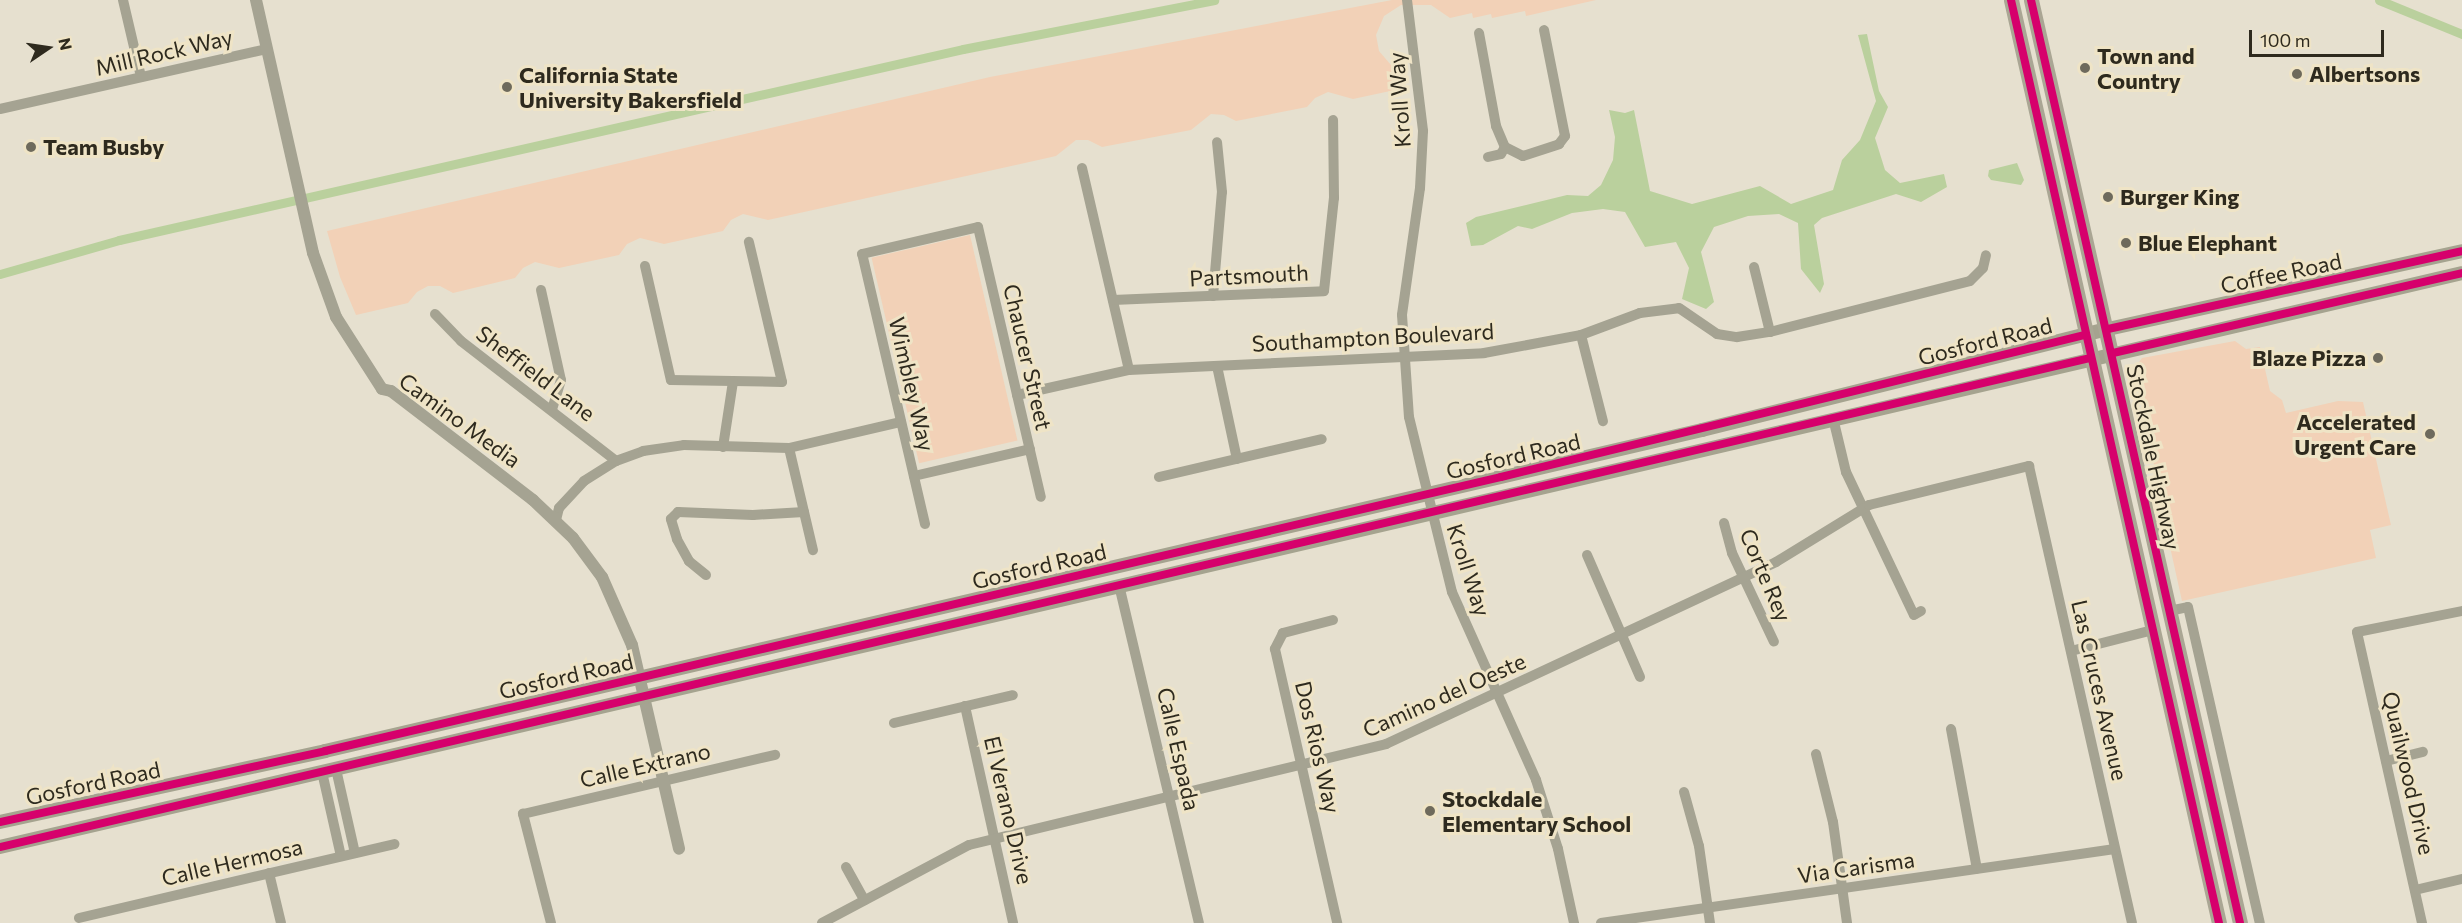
<!DOCTYPE html>
<style>
body{margin:0}
#map{position:relative;width:2462px;height:923px;overflow:hidden;background:#e6e0cf;font-family:Commissioner,sans-serif}
div>[style]{position:absolute}
[style*='--x']{left:calc(var(--x)*1px);top:calc(var(--y)*1px);width:calc(var(--w)*1px);rotate:calc(var(--a)*1deg)}
.green>*{inset:0;background:#f2d1b7;transform-origin:0 0}
.water>*{inset:0;background:#bad09d}
.canal>*{height:9px;margin:-4.5px;padding:0 4.5px;transform-origin:4.5px;border-radius:4.5px;background:#bad09d}
.minor>*{height:10px;margin:-5px;padding:0 5px;transform-origin:5px;border-radius:5px;background:#a5a392}
.tertiary>*{height:12px;margin:-6px;padding:0 6px;transform-origin:6px;border-radius:6px;background:#a5a392}
.secondary>*{height:14px;margin:-7px;padding:0 7px;transform-origin:7px;border-radius:7px;background:#a5a38f}
.primary>*{height:15px;margin:-7.5px;padding:0 7.5px;transform-origin:7.5px;border-radius:7.5px;background:#aaa694}
.cycleway>*{height:8px;margin:-4px;padding:0 4px;transform-origin:4px;border-radius:4px;background:#d6006c}
.dots>*{width:16px;height:16px;translate:-50% -50%;box-sizing:border-box;border:3px solid #efe4c6;border-radius:50%}
span{translate:-50% -50%;white-space:nowrap;text-align:center;line-height:1.15;-webkit-text-stroke:6px #efe4c6;paint-order:stroke}
.street-label{font-size:22px;color:#2e2a1e}
.poi-label{font-size:22px;color:#2e2a1e;font-weight:700}
.left{translate:0 -50%;text-align:left}
.right{translate:-100% -50%;text-align:right}
.north{position:absolute;left:18px;top:18px;width:60px;height:60px;-webkit-text-stroke:4px #efe4c6;paint-order:stroke;rotate:77deg;font-size:16px;font-weight:700;line-height:24px;text-align:center;color:#2e2a1e}
.north::after{content:'';display:block;margin:auto;width:21px;height:27px;background:#2e2a1e;clip-path:polygon(50% 0,100% 100%,50% 72%,0 100%)}
.scale{position:absolute;left:2249px;top:30px;width:135px;height:27px;box-sizing:border-box;border:3px solid #2e2a1e;border-top:0;padding-left:8px;font-size:18px;line-height:21px;white-space:nowrap;color:#2e2a1e;-webkit-text-stroke:4px #efe4c6;paint-order:stroke}
</style>
<div id="map">
<div class="green">
<i style="clip-path:polygon(1392px 0,1596px 0,1526px 16px,1525px 11px,1492px 18px,1491px 14px,1473px 18px,1472px 13px,1450px 18px,1431px 5px,1401px 5px,1384px 16px,1376px 35px,1379px 51px,1391px 65px,1395px 90px,1353px 99px,1328px 92px,1315px 98px,1307px 107px,1236px 121px,1224px 115px,1211px 114px,1191px 130px,1102px 147px,1088px 140px,1076px 140px,1056px 156px,768px 220px,743px 214px,731px 220px,723px 231px,664px 244px,640px 238px,627px 244px,619px 255px,559px 268px,535px 262px,523px 268px,515px 278px,453px 293px,440px 286px,428px 286px,417px 292px,408px 303px,356px 315px,340px 277px,327px 231px,990px 77px)"></i>
<i style="left:970px;top:235px;width:211px;height:101px;rotate:77deg"></i>
<i style="clip-path:polygon(2235px 341px,2246px 349px,2260px 347px,2270px 391px,2282px 400px,2286px 413px,2338px 401px,2363px 402px,2391px 525px,2370px 530px,2376px 558px,2182px 601px,2159px 497px,2145px 409px,2134px 369px,2142px 358px)"></i>
</div>
<div class="water">
<i style="clip-path:polygon(1867px 34px,1879px 91px,1888px 107px,1875px 138px,1885px 170px,1900px 183px,1944px 174px,1947px 187px,1921px 202px,1896px 194px,1822px 218px,1814px 225px,1824px 284px,1820px 293px,1801px 269px,1798px 223px,1779px 214px,1748px 216px,1714px 227px,1701px 252px,1714px 302px,1706px 309px,1682px 299px,1689px 268px,1676px 242px,1645px 247px,1625px 212px,1603px 209px,1572px 213px,1532px 229px,1518px 226px,1483px 245px,1471px 246px,1466px 223px,1476px 217px,1567px 195px,1588px 196px,1601px 185px,1613px 160px,1615px 137px,1609px 110px,1625px 113px,1634px 110px,1650px 191px,1692px 204px,1760px 186px,1791px 204px,1833px 190px,1842px 160px,1860px 140px,1876px 101px,1858px 35px)"></i>
<i style="clip-path:polygon(2017px 163px,2024px 180px,2021px 185px,1991px 180px,1988px 176px,1989px 170px)"></i>
</div>
<div class="canal">
<i style="--x:2379;--y:0;--w:90;--a:22.3"></i>
<i style="--x:0;--y:274;--w:124;--a:-15.9"></i>
<i style="--x:119;--y:240;--w:865;--a:-12.75"></i>
<i style="--x:963;--y:49;--w:256;--a:-11"></i>
</div>
<div class="minor">
<i style="--x:123;--y:0;--w:79;--a:76.8"></i>
<i style="--x:1407;--y:0;--w:132;--a:83"></i>
<i style="--x:1423;--y:131;--w:57;--a:93"></i>
<i style="--x:1420;--y:188;--w:128;--a:98.1"></i>
<i style="--x:1402;--y:315;--w:102;--a:86.1"></i>
<i style="--x:1409;--y:417;--w:180;--a:76.2"></i>
<i style="--x:1452;--y:592;--w:206;--a:65.9"></i>
<i style="--x:1536;--y:780;--w:72;--a:72.3"></i>
<i style="--x:1558;--y:849;--w:76;--a:77.8"></i>
<i style="--x:1479;--y:33;--w:95;--a:79.6"></i>
<i style="--x:1496;--y:126;--w:23;--a:67"></i>
<i style="--x:1505;--y:147;--w:20;--a:27"></i>
<i style="--x:1523;--y:156;--w:38;--a:-18"></i>
<i style="--x:1559;--y:144;--w:10;--a:-53"></i>
<i style="--x:1565;--y:136;--w:108;--a:-101.2"></i>
<i style="--x:0;--y:109;--w:274;--a:-12.7"></i>
<i style="--x:1488;--y:157;--w:13;--a:-13"></i>
<i style="--x:1501;--y:154;--w:8;--a:-60"></i>
<i style="--x:1082;--y:168;--w:207;--a:76.9"></i>
<i style="--x:645;--y:266;--w:117;--a:77.2"></i>
<i style="--x:671;--y:380;--w:111;--a:1"></i>
<i style="--x:782;--y:382;--w:144;--a:-103.3"></i>
<i style="--x:1754;--y:267;--w:67;--a:76.2"></i>
<i style="--x:541;--y:290;--w:92;--a:77.5"></i>
<i style="--x:561;--y:380;--w:30;--a:107"></i>
<i style="--x:1213;--y:296;--w:104;--a:-85.1"></i>
<i style="--x:1222;--y:192;--w:50;--a:-95.7"></i>
<i style="--x:1113;--y:300;--w:211;--a:-2.4"></i>
<i style="--x:1324;--y:291;--w:94;--a:-83.9"></i>
<i style="--x:1334;--y:198;--w:78;--a:-90.7"></i>
<i style="--x:435;--y:314;--w:37;--a:46"></i>
<i style="--x:461;--y:341;--w:196;--a:37.7"></i>
<i style="--x:1581;--y:335;--w:89;--a:75.7"></i>
<i style="--x:1217;--y:366;--w:95;--a:77.9"></i>
<i style="--x:1017;--y:395;--w:115;--a:-12.6"></i>
<i style="--x:1129;--y:370;--w:355;--a:-2.7"></i>
<i style="--x:1484;--y:353;--w:99;--a:-10.5"></i>
<i style="--x:1581;--y:335;--w:63;--a:-20.4"></i>
<i style="--x:1640;--y:313;--w:39;--a:-7"></i>
<i style="--x:1679;--y:308;--w:46;--a:34.4"></i>
<i style="--x:1717;--y:334;--w:20;--a:9"></i>
<i style="--x:1737;--y:337;--w:33;--a:-9"></i>
<i style="--x:1770;--y:332;--w:206;--a:-14.3"></i>
<i style="--x:1970;--y:281;--w:18;--a:-45"></i>
<i style="--x:1983;--y:268;--w:13;--a:-77"></i>
<i style="--x:1833;--y:418;--w:56;--a:76.5"></i>
<i style="--x:1846;--y:472;--w:158;--a:64.6"></i>
<i style="--x:1914;--y:615;--w:8;--a:-30"></i>
<i style="--x:723;--y:447;--w:66;--a:-81.3"></i>
<i style="--x:789;--y:448;--w:105;--a:76.8"></i>
<i style="--x:914;--y:476;--w:119;--a:-13.1"></i>
<i style="--x:1159;--y:477;--w:167;--a:-13.1"></i>
<i style="--x:556;--y:520;--w:12;--a:-76"></i>
<i style="--x:559;--y:508;--w:37;--a:-47"></i>
<i style="--x:584;--y:481;--w:38;--a:-32"></i>
<i style="--x:616;--y:461;--w:29;--a:-20"></i>
<i style="--x:643;--y:451;--w:41;--a:-8.3"></i>
<i style="--x:684;--y:445;--w:105;--a:1.6"></i>
<i style="--x:789;--y:448;--w:115;--a:-13.1"></i>
<i style="--x:1724;--y:523;--w:31;--a:75"></i>
<i style="--x:1732;--y:553;--w:98;--a:64.7"></i>
<i style="--x:925;--y:524;--w:277;--a:-103.1"></i>
<i style="--x:862;--y:254;--w:119;--a:-13.1"></i>
<i style="--x:978;--y:227;--w:277;--a:76.9"></i>
<i style="--x:1587;--y:555;--w:133;--a:66.5"></i>
<i style="--x:706;--y:575;--w:22;--a:-141"></i>
<i style="--x:689;--y:561;--w:25;--a:-119"></i>
<i style="--x:677;--y:539;--w:21;--a:-107"></i>
<i style="--x:671;--y:519;--w:10;--a:-45"></i>
<i style="--x:678;--y:512;--w:75;--a:2.3"></i>
<i style="--x:753;--y:515;--w:51;--a:-3.4"></i>
<i style="--x:1119;--y:585;--w:347;--a:76.7"></i>
<i style="--x:2169;--y:611;--w:19;--a:-12"></i>
<i style="--x:2188;--y:607;--w:324;--a:77.2"></i>
<i style="--x:1333;--y:620;--w:52;--a:165.4"></i>
<i style="--x:1283;--y:633;--w:18;--a:117"></i>
<i style="--x:1275;--y:649;--w:281;--a:77.2"></i>
<i style="--x:2071;--y:651;--w:85;--a:-14.4"></i>
<i style="--x:965;--y:706;--w:222;--a:77.5"></i>
<i style="--x:894;--y:723;--w:122;--a:-13.2"></i>
<i style="--x:1951;--y:729;--w:142;--a:79.5"></i>
<i style="--x:1816;--y:754;--w:70;--a:76"></i>
<i style="--x:1833;--y:822;--w:102;--a:82.1"></i>
<i style="--x:2386;--y:761;--w:38;--a:-14"></i>
<i style="--x:336;--y:769;--w:86;--a:77.3"></i>
<i style="--x:322;--y:772;--w:86;--a:77.3"></i>
<i style="--x:1684;--y:792;--w:56;--a:74.5"></i>
<i style="--x:1699;--y:846;--w:78;--a:81.9"></i>
<i style="--x:846;--y:867;--w:38;--a:61"></i>
<i style="--x:269;--y:873;--w:51;--a:76.5"></i>
<i style="--x:2415;--y:890;--w:48;--a:-13.2"></i>
<i style="--x:79;--y:918;--w:324;--a:-13.2"></i>
<i style="--x:551;--y:923;--w:113;--a:-104.4"></i>
<i style="--x:523;--y:814;--w:259;--a:-13.2"></i>
<i style="--x:822;--y:923;--w:166;--a:-28"></i>
<i style="--x:969;--y:845;--w:429;--a:-13.6"></i>
<i style="--x:1386;--y:744;--w:430;--a:-25"></i>
<i style="--x:1776;--y:562;--w:109;--a:-31.5"></i>
<i style="--x:1869;--y:505;--w:165;--a:-13.7"></i>
<i style="--x:2029;--y:466;--w:468;--a:77.3"></i>
<i style="--x:1601;--y:923;--w:519;--a:-8.19"></i>
<i style="--x:2422;--y:923;--w:298;--a:-102.6"></i>
<i style="--x:2357;--y:632;--w:107;--a:-11.3"></i>
</div>
<div class="tertiary">
<i style="--x:256;--y:0;--w:259;--a:77.3"></i>
<i style="--x:313;--y:253;--w:68;--a:70.2"></i>
<i style="--x:336;--y:317;--w:85;--a:57.4"></i>
<i style="--x:382;--y:389;--w:9;--a:13"></i>
<i style="--x:391;--y:391;--w:179;--a:37.5"></i>
<i style="--x:533;--y:500;--w:55;--a:43.5"></i>
<i style="--x:573;--y:538;--w:49;--a:53.4"></i>
<i style="--x:602;--y:577;--w:74;--a:66.2"></i>
<i style="--x:632;--y:645;--w:209;--a:77"></i>
</div>
<div class="secondary">
<i style="--x:0;--y:822;--w:333;--a:-12.3"></i>
<i style="--x:325;--y:751;--w:1414;--a:-13.12"></i>
<i style="--x:1702;--y:430;--w:418;--a:-14"></i>
<i style="--x:2108;--y:329;--w:362;--a:-12.4"></i>
<i style="--x:0;--y:847;--w:2528;--a:-13.12"></i>
</div>
<div class="primary">
<i style="--x:2011;--y:0;--w:946;--a:77.3"></i>
<i style="--x:2031;--y:0;--w:946;--a:77.24"></i>
</div>
<div class="cycleway">
<i style="--x:2011;--y:0;--w:946;--a:77.3"></i>
<i style="--x:2031;--y:0;--w:946;--a:77.24"></i>
<i style="--x:2108;--y:329;--w:362;--a:-12.4"></i>
<i style="--x:2113;--y:353;--w:358;--a:-12.9"></i>
<i style="--x:0;--y:822;--w:333;--a:-12.3"></i>
<i style="--x:325;--y:751;--w:1207;--a:-13.12"></i>
<i style="--x:1501;--y:477;--w:601;--a:-13.67"></i>
<i style="--x:0;--y:847;--w:2146;--a:-13.17"></i>
</div>
<div class="dots">
<i style="left:2085px;top:68px;background:#6e6a5c"></i>
<i style="left:2297px;top:74px;background:#6e6a5c"></i>
<i style="left:507px;top:87px;background:#6e6a5c"></i>
<i style="left:31px;top:147px;background:#6e6a5c"></i>
<i style="left:2108px;top:197px;background:#6e6a5c"></i>
<i style="left:2126px;top:243px;background:#6e6a5c"></i>
<i style="left:2378px;top:358px;background:#6e6a5c"></i>
<i style="left:2430px;top:434px;background:#6e6a5c"></i>
<i style="left:1430px;top:811px;background:#6e6a5c"></i>
</div>
<div class="street-label">
<span style="left:164px;top:52px;rotate:-13deg">Mill Rock Way</span>
<span style="left:1399px;top:100px;rotate:-94deg">Kroll Way</span>
<span style="left:2281px;top:273px;rotate:-12deg">Coffee Road</span>
<span style="left:1249px;top:275px;rotate:-3deg">Partsmouth</span>
<span style="left:1373px;top:337px;rotate:-3deg">Southampton Boulevard</span>
<span style="left:1985px;top:341px;rotate:-14deg">Gosford Road</span>
<span style="left:1028px;top:357px;rotate:77deg">Chaucer Street</span>
<span style="left:536px;top:373px;rotate:37deg">Sheffield Lane</span>
<span style="left:912px;top:384px;rotate:77deg">Wimbley Way</span>
<span style="left:460px;top:420px;rotate:36deg">Camino Media</span>
<span style="left:1513px;top:456px;rotate:-13deg">Gosford Road</span>
<span style="left:2154px;top:457px;rotate:78deg">Stockdale Highway</span>
<span style="left:1039px;top:566px;rotate:-13deg">Gosford Road</span>
<span style="left:1469px;top:570px;rotate:72deg">Kroll Way</span>
<span style="left:1766px;top:575px;rotate:67deg">Corte Rey</span>
<span style="left:566px;top:676px;rotate:-13deg">Gosford Road</span>
<span style="left:2100px;top:690px;rotate:77deg">Las Cruces Avenue</span>
<span style="left:1444px;top:695px;rotate:-24deg">Camino del Oeste</span>
<span style="left:1318px;top:747px;rotate:77deg">Dos Rios Way</span>
<span style="left:1179px;top:749px;rotate:77deg">Calle Espada</span>
<span style="left:645px;top:765px;rotate:-13deg">Calle Extrano</span>
<span style="left:2409px;top:773px;rotate:77deg">Quailwood Drive</span>
<span style="left:93px;top:783px;rotate:-12deg">Gosford Road</span>
<span style="left:1009px;top:810px;rotate:77deg">El Verano Drive</span>
<span style="left:232px;top:862px;rotate:-13deg">Calle Hermosa</span>
<span style="left:1856px;top:867px;rotate:-8deg">Via Carisma</span>
</div>
<div class="poi-label">
<span class="left" style="left:2097px;top:68px">Town and<br>Country</span>
<span class="left" style="left:519px;top:87px">California State<br>University Bakersfield</span>
<span class="left" style="left:2309px;top:74px">Albertsons</span>
<span class="left" style="left:43px;top:147px">Team Busby</span>
<span class="left" style="left:2120px;top:197px">Burger King</span>
<span class="left" style="left:2138px;top:243px">Blue Elephant</span>
<span class="right" style="left:2366px;top:358px">Blaze Pizza</span>
<span class="right" style="left:2416px;top:434px">Accelerated<br>Urgent Care</span>
<span class="left" style="left:1442px;top:811px">Stockdale<br>Elementary School</span>
</div>
<div class="north">N</div>
<div class="scale">100 m</div>
</div>
